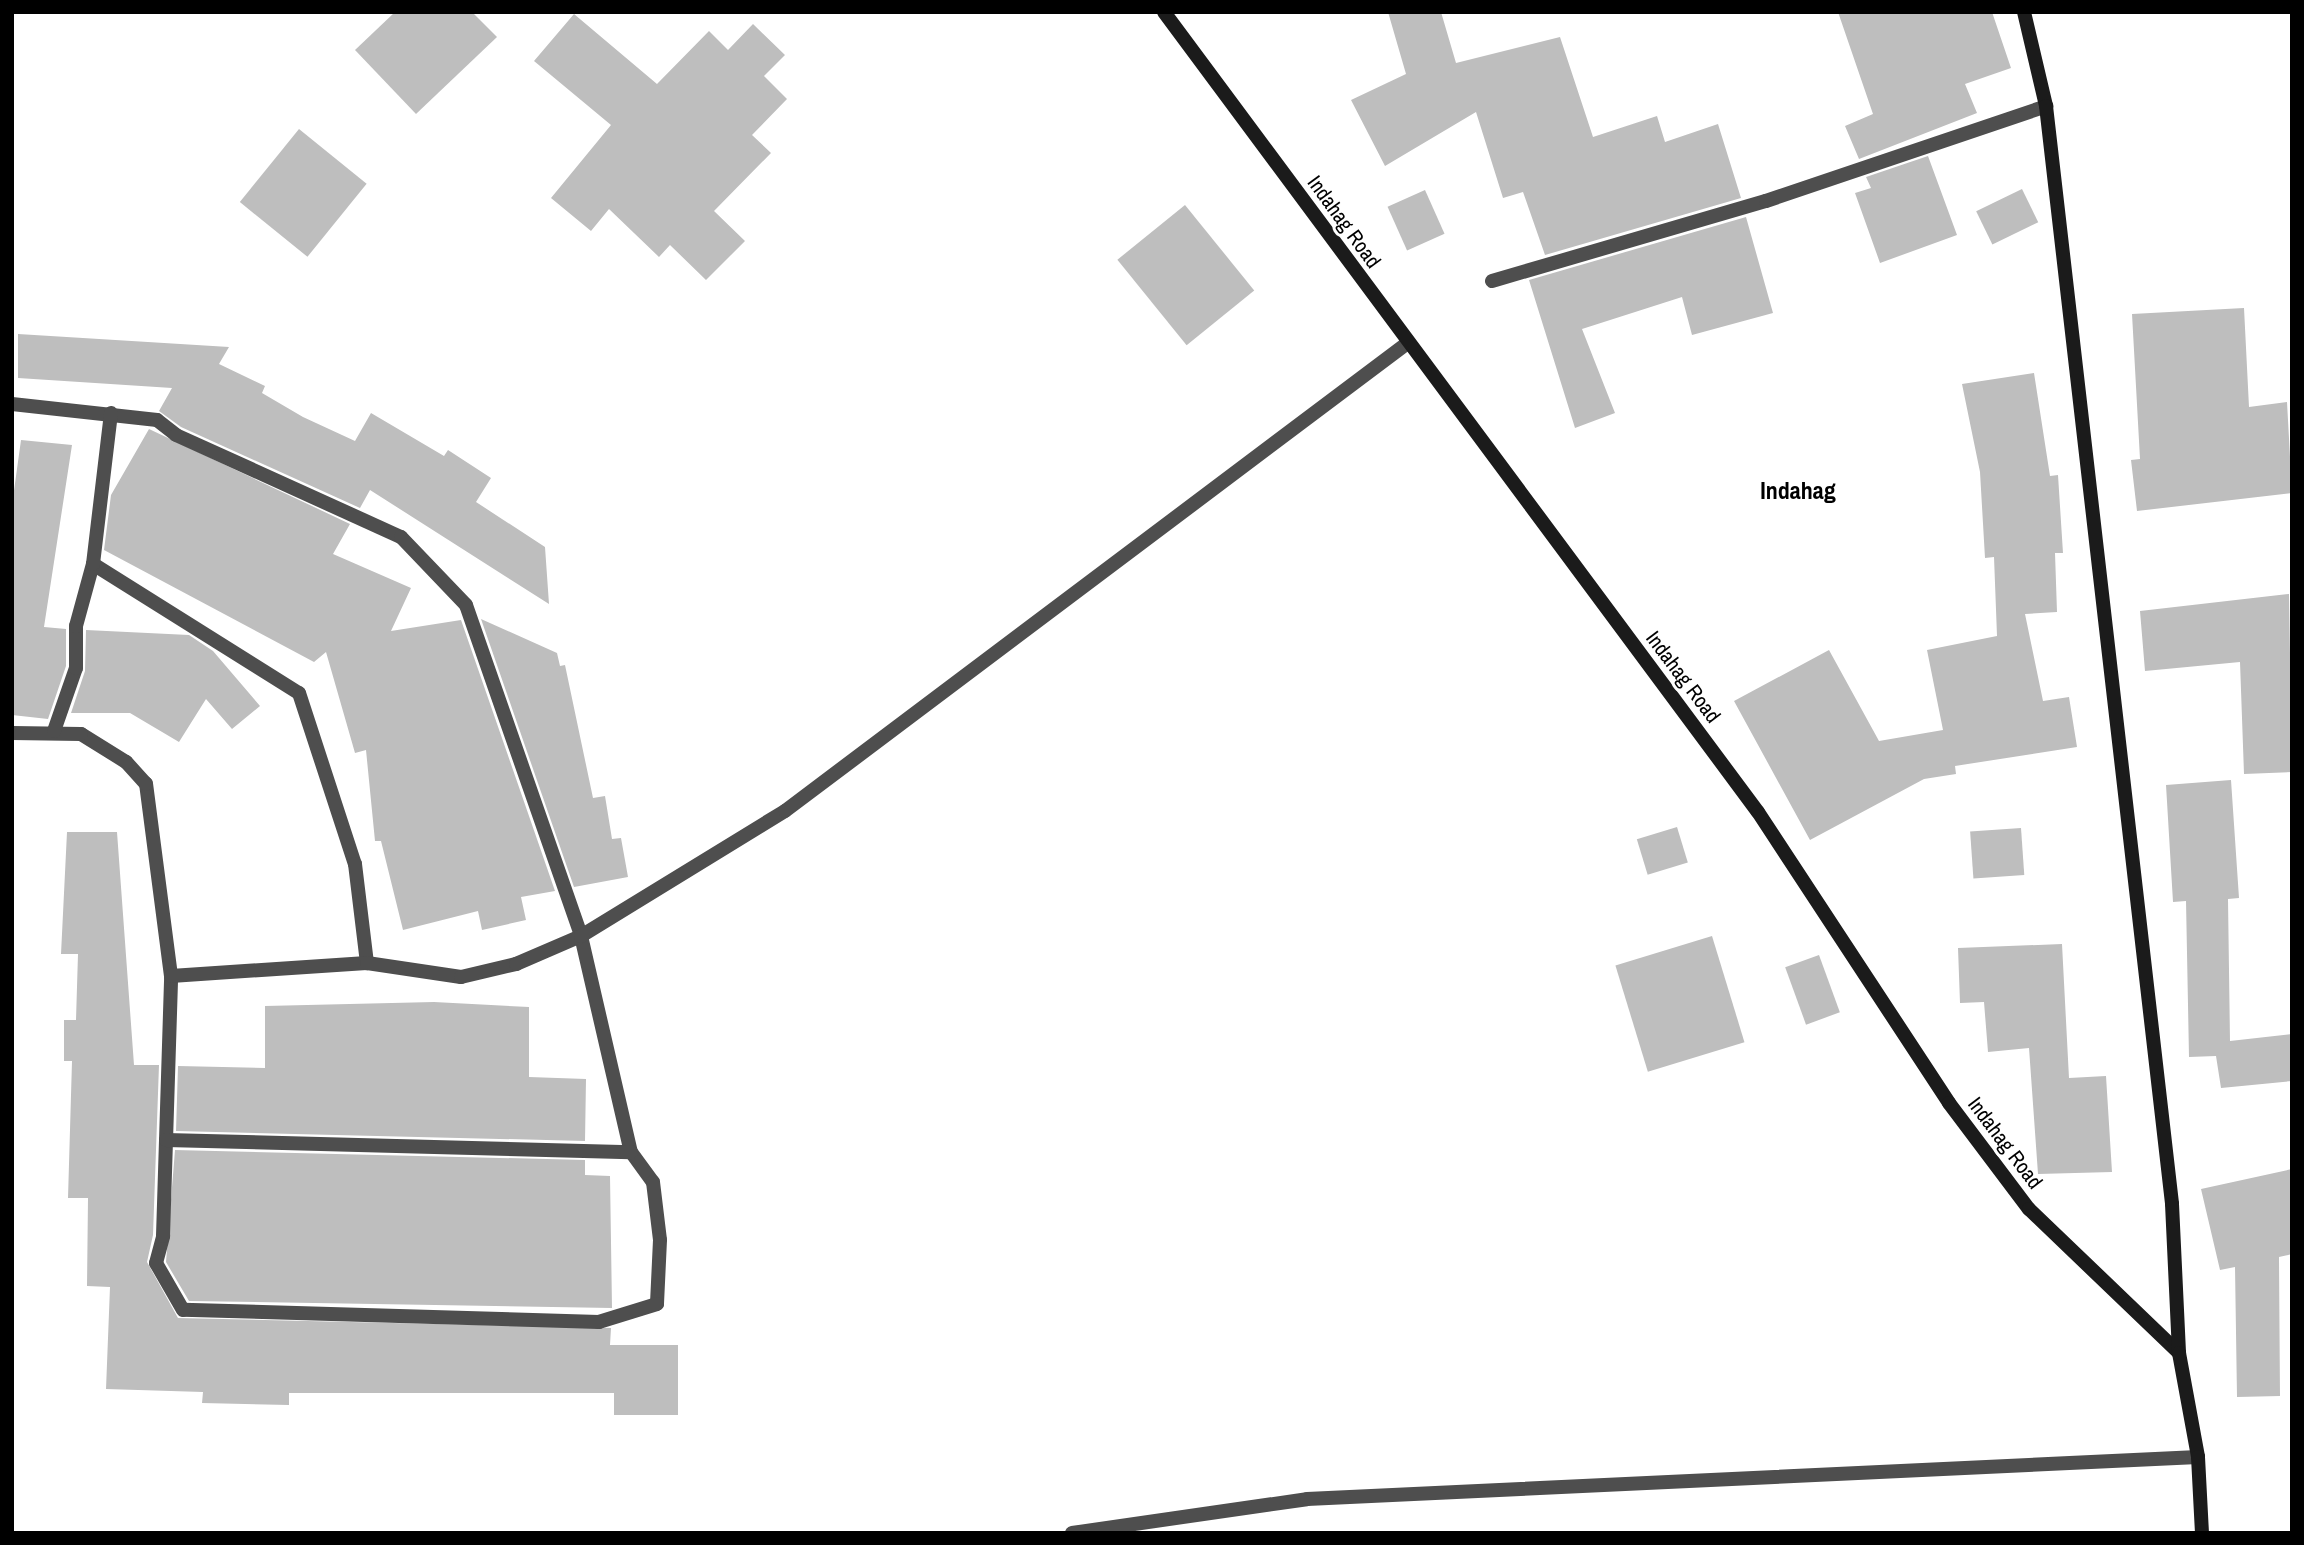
<!DOCTYPE html>
<style>
body{margin:0}
#map{position:relative;width:2304px;height:1545px;overflow:hidden;background:#fff;font-family:"Archivo Narrow",sans-serif}
div>[style]{position:absolute}
[style*='--x']{left:calc(var(--x)*1px);top:calc(var(--y)*1px);width:calc(var(--w)*1px);rotate:calc(var(--a)*1deg)}
.building>*{inset:0;background:#bebebe;transform-origin:0 0}
.street>*{height:14px;margin:-7px;padding:0 7px;transform-origin:7px;border-radius:7px;background:#4e4e4e}
.secondary>*{height:14px;margin:-7px;padding:0 7px;transform-origin:7px;border-radius:7px;background:#1b1b1b}
span{translate:-50% -50%;white-space:nowrap;text-align:center;line-height:1.15;-webkit-text-stroke:6px #fff;paint-order:stroke}
.street-label{font-size:21px;color:#000}
.quarter-label{font-size:24px;color:#000;font-weight:700}
.frame{position:absolute;inset:0;border:14px solid #000;pointer-events:none}
</style>
<div id="map">
<div class="building">
<i style="clip-path:polygon(395px 12px,472px 12px,497px 37px,416px 114px,355px 50px)"></i>
<i style="clip-path:polygon(1388px 12px,1441px 12px,1456px 63px,1560px 37px,1593px 137px,1657px 116px,1665px 142px,1718px 124px,1741px 198px,1545px 255px,1523px 192px,1503px 198px,1476px 112px,1385px 166px,1351px 100px,1406px 74px)"></i>
<i style="clip-path:polygon(1838px 12px,1992px 12px,2011px 68px,1965px 84px,1977px 113px,1859px 159px,1845px 126px,1873px 114px)"></i>
<i style="clip-path:polygon(574px 14px,657px 84px,709px 31px,728px 50px,753px 24px,785px 55px,764px 76px,787px 99px,752px 135px,771px 153px,714px 211px,745px 241px,706px 280px,670px 245px,659px 257px,609px 209px,591px 231px,551px 198px,611px 125px,534px 61px)"></i>
<i style="left:299px;top:129px;width:87px;height:94px;rotate:39deg"></i>
<i style="clip-path:polygon(1928px 156px,1957px 235px,1880px 263px,1855px 193px,1871px 188px,1866px 177px)"></i>
<i style="left:2022px;top:189px;width:37px;height:51px;rotate:64deg"></i>
<i style="left:1425px;top:190px;width:48px;height:41px;rotate:66deg"></i>
<i style="left:1185px;top:205px;width:110px;height:87px;rotate:51deg"></i>
<i style="clip-path:polygon(1746px 217px,1773px 313px,1692px 335px,1682px 297px,1582px 329px,1615px 413px,1575px 428px,1529px 280px)"></i>
<i style="clip-path:polygon(2244px 308px,2249px 407px,2287px 402px,2292px 493px,2137px 511px,2131px 460px,2140px 459px,2132px 314px)"></i>
<i style="clip-path:polygon(18px 334px,229px 347px,219px 364px,265px 386px,262px 393px,303px 417px,355px 441px,371px 413px,444px 456px,448px 450px,491px 478px,476px 502px,545px 547px,549px 604px,370px 490px,360px 508px,181px 427px,159px 411px,172px 388px,18px 378px)"></i>
<i style="clip-path:polygon(2034px 373px,2050px 476px,2058px 475px,2063px 553px,2055px 553px,2057px 612px,2025px 614px,2043px 701px,2069px 697px,2077px 747px,1955px 766px,1956px 774px,1924px 779px,1810px 840px,1734px 701px,1829px 650px,1879px 741px,1943px 730px,1927px 650px,1997px 636px,1994px 557px,1985px 558px,1980px 472px,1962px 384px)"></i>
<i style="clip-path:polygon(149px 429px,350px 524px,333px 554px,411px 588px,391px 631px,461px 620px,555px 891px,521px 897px,526px 920px,482px 930px,478px 911px,403px 930px,381px 841px,375px 841px,366px 750px,355px 753px,326px 652px,314px 662px,104px 550px,111px 495px)"></i>
<i style="clip-path:polygon(21px 440px,72px 445px,44px 627px,66px 629px,66px 666px,48px 719px,12px 715px,12px 505px)"></i>
<i style="clip-path:polygon(2289px 594px,2292px 772px,2244px 774px,2240px 662px,2145px 671px,2140px 611px)"></i>
<i style="clip-path:polygon(481px 619px,557px 653px,560px 666px,565px 665px,593px 798px,605px 796px,612px 839px,621px 838px,628px 877px,574px 887px)"></i>
<i style="clip-path:polygon(86px 630px,189px 635px,213px 651px,260px 706px,232px 729px,206px 699px,179px 742px,130px 713px,71px 713px,85px 671px)"></i>
<i style="clip-path:polygon(2231px 780px,2239px 898px,2228px 899px,2230px 1041px,2292px 1034px,2292px 1081px,2221px 1088px,2216px 1056px,2189px 1057px,2186px 901px,2173px 902px,2166px 785px)"></i>
<i style="left:1677px;top:827px;width:37px;height:42px;rotate:73deg"></i>
<i style="left:2021px;top:828px;width:47px;height:51px;rotate:86deg"></i>
<i style="clip-path:polygon(67px 832px,117px 832px,134px 1065px,159px 1065px,153px 1235px,147px 1262px,178px 1318px,611px 1328px,610px 1345px,678px 1345px,678px 1415px,614px 1415px,614px 1393px,289px 1393px,289px 1405px,202px 1403px,203px 1392px,106px 1389px,110px 1287px,87px 1286px,88px 1198px,68px 1198px,72px 1061px,64px 1061px,64px 1020px,76px 1020px,78px 954px,61px 954px)"></i>
<i style="left:1712px;top:936px;width:111px;height:101px;rotate:73deg"></i>
<i style="clip-path:polygon(2062px 944px,2069px 1078px,2106px 1076px,2112px 1172px,2038px 1174px,2029px 1048px,1988px 1052px,1984px 1002px,1960px 1003px,1958px 948px)"></i>
<i style="left:1819px;top:955px;width:61px;height:36px;rotate:70deg"></i>
<i style="clip-path:polygon(434px 1002px,529px 1007px,529px 1077px,586px 1079px,585px 1141px,176px 1131px,178px 1066px,265px 1068px,265px 1006px)"></i>
<i style="clip-path:polygon(175px 1150px,585px 1160px,585px 1175px,610px 1176px,612px 1308px,189px 1301px,166px 1262px)"></i>
<i style="clip-path:polygon(2292px 1169px,2292px 1254px,2279px 1257px,2280px 1396px,2237px 1397px,2235px 1267px,2220px 1270px,2201px 1189px)"></i>
</div>
<div class="street">
<i style="--x:1492;--y:281;--w:285;--a:-16.3"></i>
<i style="--x:1766;--y:201;--w:296;--a:-18.7"></i>
<i style="--x:12;--y:404;--w:146;--a:6.3"></i>
<i style="--x:157;--y:420;--w:24;--a:38"></i>
<i style="--x:176;--y:435;--w:247;--a:24.4"></i>
<i style="--x:401;--y:537;--w:94;--a:46.3"></i>
<i style="--x:466;--y:605;--w:350;--a:70.8"></i>
<i style="--x:581;--y:936;--w:222;--a:77"></i>
<i style="--x:631;--y:1152;--w:37;--a:54"></i>
<i style="--x:653;--y:1182;--w:58;--a:83.1"></i>
<i style="--x:660;--y:1240;--w:64;--a:92.7"></i>
<i style="--x:657;--y:1304;--w:61;--a:162.8"></i>
<i style="--x:599;--y:1322;--w:416;--a:-178.3"></i>
<i style="--x:183;--y:1310;--w:54;--a:-119.9"></i>
<i style="--x:156;--y:1263;--w:28;--a:-75"></i>
<i style="--x:163;--y:1236;--w:260;--a:-88.2"></i>
<i style="--x:171;--y:976;--w:194;--a:-97.4"></i>
<i style="--x:146;--y:784;--w:30;--a:-132"></i>
<i style="--x:126;--y:762;--w:53;--a:-148.1"></i>
<i style="--x:81;--y:734;--w:69;--a:-179.2"></i>
<i style="--x:93;--y:564;--w:243;--a:32.1"></i>
<i style="--x:299;--y:693;--w:180;--a:71.9"></i>
<i style="--x:355;--y:864;--w:100;--a:83.1"></i>
<i style="--x:54;--y:731;--w:67;--a:-70.8"></i>
<i style="--x:76;--y:668;--w:42;--a:-90"></i>
<i style="--x:76;--y:626;--w:64;--a:-74.7"></i>
<i style="--x:93;--y:564;--w:152;--a:-83.2"></i>
<i style="--x:171;--y:976;--w:196;--a:-3.8"></i>
<i style="--x:367;--y:963;--w:95;--a:8.5"></i>
<i style="--x:461;--y:977;--w:57;--a:-13.3"></i>
<i style="--x:516;--y:964;--w:71;--a:-23.3"></i>
<i style="--x:581;--y:936;--w:239;--a:-31.5"></i>
<i style="--x:785;--y:811;--w:777;--a:-36.94"></i>
<i style="--x:166;--y:1140;--w:465;--a:1.5"></i>
<i style="--x:1072;--y:1533;--w:237;--a:-8.2"></i>
<i style="--x:1307;--y:1499;--w:892;--a:-2.7"></i>
</div>
<div class="secondary">
<i style="--x:1164;--y:12;--w:996;--a:53.41"></i>
<i style="--x:1758;--y:812;--w:348;--a:56.7"></i>
<i style="--x:1949;--y:1103;--w:133;--a:53"></i>
<i style="--x:2029;--y:1209;--w:208;--a:43.8"></i>
<i style="--x:2024;--y:12;--w:97;--a:76.8"></i>
<i style="--x:2046;--y:106;--w:1105;--a:83.45"></i>
<i style="--x:2172;--y:1204;--w:149;--a:87.3"></i>
<i style="--x:2179;--y:1353;--w:106;--a:79.6"></i>
<i style="--x:2198;--y:1457;--w:76;--a:87"></i>
</div>
<div class="street-label">
<span style="left:1344px;top:222px;rotate:54deg">Indahag Road</span>
<span style="left:1683px;top:677px;rotate:53deg">Indahag Road</span>
<span style="left:2005px;top:1143px;rotate:53deg">Indahag Road</span>
</div>
<div class="quarter-label">
<span style="left:1798px;top:491px">Indahag</span>
</div>
<div class="frame"></div>
</div>
